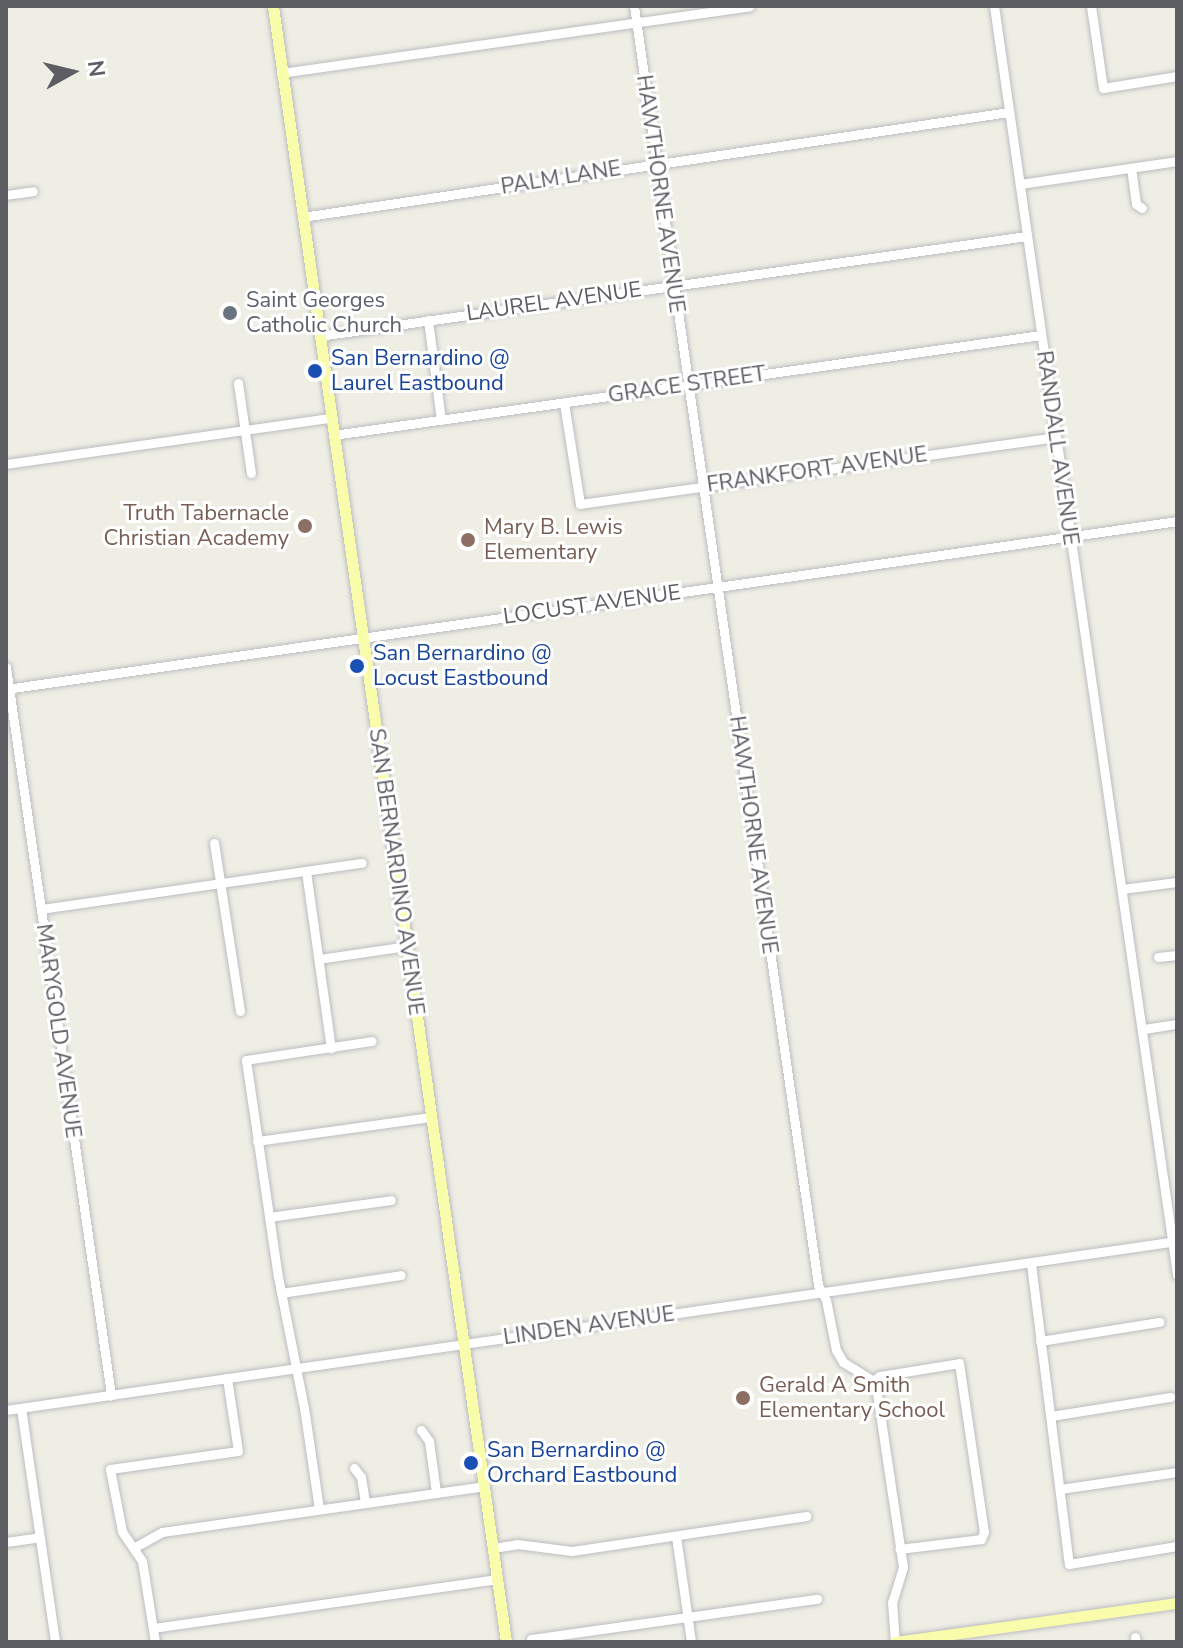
<!DOCTYPE html>
<style>
body{margin:0}
#map{position:relative;width:1183px;height:1648px;overflow:hidden;background:#eeeee4;font-family:"Nunito Sans",sans-serif}
div>[style]{position:absolute}
[style*='--x']{left:calc(var(--x)*1px);top:calc(var(--y)*1px);width:calc(var(--w)*1px);rotate:calc(var(--a)*1deg)}
.roads{filter:drop-shadow(0 0 2px #bcbcc2) drop-shadow(0 0 2px #bcbcc2)}
.minor>*{height:9px;margin:-4.5px;padding:0 4.5px;transform-origin:4.5px;border-radius:4.5px;background:#fff}
.major>*{height:11px;margin:-5.5px;padding:0 5.5px;transform-origin:5.5px;border-radius:5.5px;background:#f9fcab}
.dots>*{width:22px;height:22px;translate:-50% -50%;box-sizing:border-box;border:4px solid #fff;border-radius:50%}
span{translate:-50% -50%;white-space:nowrap;text-align:center;line-height:1.15;-webkit-text-stroke:6px #fff;paint-order:stroke}
.street-label{font-size:22px;color:#5c5e64}
.worship-label{font-size:22px;color:#5b616d}
.left{translate:0 -50%;text-align:left}
.transit-label{font-size:22px;color:#164399}
.education-label{font-size:22px;color:#785e54}
.right{translate:-100% -50%;text-align:right}
.frame{position:absolute;inset:0;border:8px solid #5c5e64;pointer-events:none}
.north{position:absolute;left:32px;top:32px;width:80px;height:80px;-webkit-text-stroke:6px #fff;paint-order:stroke;rotate:82deg;font-size:22px;font-weight:700;line-height:32px;text-align:center;color:#5c5e64}
.north::after{content:'';display:block;margin:auto;width:28px;height:36px;background:#5c5e64;clip-path:polygon(50% 0,100% 100%,50% 72%,0 100%)}
</style>
<div id="map">
<div class="roads">
<div class="minor">
<i style="--x:634;--y:6;--w:1292;--a:81.81"></i>
<i style="--x:818;--y:1285;--w:17;--a:62"></i>
<i style="--x:826;--y:1300;--w:51;--a:78.7"></i>
<i style="--x:836;--y:1350;--w:14;--a:60"></i>
<i style="--x:843;--y:1362;--w:36;--a:32"></i>
<i style="--x:873;--y:1381;--w:13;--a:72"></i>
<i style="--x:877;--y:1393;--w:176;--a:81.5"></i>
<i style="--x:903;--y:1567;--w:37;--a:107"></i>
<i style="--x:892;--y:1602;--w:40;--a:85.7"></i>
<i style="--x:994;--y:6;--w:1282;--a:81.79"></i>
<i style="--x:1091;--y:6;--w:83;--a:81.7"></i>
<i style="--x:1103;--y:88;--w:75;--a:-9.2"></i>
<i style="--x:281;--y:73;--w:473;--a:-8.1"></i>
<i style="--x:1131;--y:168;--w:36;--a:82"></i>
<i style="--x:1136;--y:204;--w:7;--a:34"></i>
<i style="--x:1020;--y:184;--w:159;--a:-8.3"></i>
<i style="--x:6;--y:195;--w:27;--a:-8"></i>
<i style="--x:302;--y:217;--w:715;--a:-8.45"></i>
<i style="--x:428;--y:320;--w:101;--a:82.6"></i>
<i style="--x:319;--y:336;--w:715;--a:-8.04"></i>
<i style="--x:238;--y:383;--w:91;--a:81.8"></i>
<i style="--x:564;--y:403;--w:102;--a:81"></i>
<i style="--x:580;--y:504;--w:480;--a:-8"></i>
<i style="--x:333;--y:435;--w:715;--a:-8.04"></i>
<i style="--x:6;--y:464;--w:328;--a:-8.1"></i>
<i style="--x:6;--y:667;--w:736;--a:81.79"></i>
<i style="--x:6;--y:689;--w:1183;--a:-8.16"></i>
<i style="--x:214;--y:843;--w:170;--a:81.2"></i>
<i style="--x:306;--y:871;--w:179;--a:82"></i>
<i style="--x:1122;--y:889;--w:55;--a:-7.3"></i>
<i style="--x:41;--y:909;--w:324;--a:-8.2"></i>
<i style="--x:1158;--y:957;--w:19;--a:-6"></i>
<i style="--x:319;--y:959;--w:89;--a:-8.4"></i>
<i style="--x:1144;--y:1029;--w:33;--a:-9"></i>
<i style="--x:257;--y:1141;--w:176;--a:-7.9"></i>
<i style="--x:269;--y:1217;--w:123;--a:-7.9"></i>
<i style="--x:1031;--y:1264;--w:302;--a:82.8"></i>
<i style="--x:1069;--y:1564;--w:109;--a:-9.5"></i>
<i style="--x:281;--y:1293;--w:121;--a:-8.5"></i>
<i style="--x:1040;--y:1341;--w:121;--a:-9.1"></i>
<i style="--x:873;--y:1381;--w:9;--a:-36"></i>
<i style="--x:880;--y:1376;--w:80;--a:-9.3"></i>
<i style="--x:959;--y:1363;--w:171;--a:81.6"></i>
<i style="--x:984;--y:1532;--w:8;--a:113"></i>
<i style="--x:981;--y:1539;--w:82;--a:173"></i>
<i style="--x:21;--y:1408;--w:236;--a:81.7"></i>
<i style="--x:6;--y:1410;--w:1183;--a:-8.21"></i>
<i style="--x:1051;--y:1416;--w:121;--a:-9.1"></i>
<i style="--x:421;--y:1430;--w:14;--a:54"></i>
<i style="--x:429;--y:1441;--w:51;--a:82.2"></i>
<i style="--x:354;--y:1468;--w:11;--a:52"></i>
<i style="--x:361;--y:1477;--w:26;--a:81"></i>
<i style="--x:1060;--y:1489;--w:118;--a:-8.3"></i>
<i style="--x:319;--y:1509;--w:102;--a:-98.4"></i>
<i style="--x:304;--y:1408;--w:134;--a:-101.2"></i>
<i style="--x:278;--y:1277;--w:219;--a:-98.4"></i>
<i style="--x:246;--y:1060;--w:127;--a:-8.6"></i>
<i style="--x:676;--y:1536;--w:107;--a:81.9"></i>
<i style="--x:6;--y:1542;--w:34;--a:-8"></i>
<i style="--x:135;--y:1547;--w:31;--a:-29"></i>
<i style="--x:162;--y:1532;--w:325;--a:-8.1"></i>
<i style="--x:493;--y:1548;--w:24;--a:-9"></i>
<i style="--x:517;--y:1544;--w:55;--a:7.3"></i>
<i style="--x:572;--y:1551;--w:237;--a:-8.5"></i>
<i style="--x:153;--y:1628;--w:347;--a:-8.1"></i>
<i style="--x:1135;--y:1637;--w:5;--a:79"></i>
<i style="--x:531;--y:1639;--w:289;--a:-8"></i>
<i style="--x:155;--y:1642;--w:82;--a:-99.1"></i>
<i style="--x:142;--y:1561;--w:36;--a:-124"></i>
<i style="--x:122;--y:1531;--w:63;--a:-101"></i>
<i style="--x:110;--y:1469;--w:129;--a:-8"></i>
<i style="--x:238;--y:1451;--w:74;--a:-98.6"></i>
</div>
<div class="major">
<i style="--x:273;--y:6;--w:1653;--a:81.89"></i>
<i style="--x:895;--y:1642;--w:285;--a:-7.9"></i>
</div>
</div>
<div class="dots">
<i style="left:230px;top:313px;background:#6b7280"></i>
<i style="left:315px;top:371px;background:#1a4fb4"></i>
<i style="left:305px;top:526px;background:#8d6e63"></i>
<i style="left:468px;top:540px;background:#8d6e63"></i>
<i style="left:357px;top:666px;background:#1a4fb4"></i>
<i style="left:743px;top:1398px;background:#8d6e63"></i>
<i style="left:471px;top:1463px;background:#1a4fb4"></i>
</div>
<div class="street-label">
<span style="left:561px;top:178px;rotate:-9deg">PALM LANE</span>
<span style="left:660px;top:194px;rotate:82deg">HAWTHORNE AVENUE</span>
<span style="left:554px;top:302px;rotate:-8deg">LAUREL AVENUE</span>
<span style="left:687px;top:385px;rotate:-8deg">GRACE STREET</span>
<span style="left:1057px;top:448px;rotate:82deg">RANDALL AVENUE</span>
<span style="left:817px;top:470px;rotate:-8deg">FRANKFORT AVENUE</span>
<span style="left:592px;top:605px;rotate:-8deg">LOCUST AVENUE</span>
<span style="left:753px;top:835px;rotate:82deg">HAWTHORNE AVENUE</span>
<span style="left:396px;top:872px;rotate:82deg">SAN BERNARDINO AVENUE</span>
<span style="left:58px;top:1031px;rotate:82deg">MARYGOLD AVENUE</span>
<span style="left:589px;top:1326px;rotate:-8deg">LINDEN AVENUE</span>
</div>
<div class="worship-label">
<span class="left" style="left:246px;top:313px">Saint Georges<br>Catholic Church</span>
</div>
<div class="transit-label">
<span class="left" style="left:331px;top:371px">San Bernardino @<br>Laurel Eastbound</span>
<span class="left" style="left:373px;top:666px">San Bernardino @<br>Locust Eastbound</span>
<span class="left" style="left:487px;top:1463px">San Bernardino @<br>Orchard Eastbound</span>
</div>
<div class="education-label">
<span class="right" style="left:289px;top:526px">Truth Tabernacle<br>Christian Academy</span>
<span class="left" style="left:484px;top:540px">Mary B. Lewis<br>Elementary</span>
<span class="left" style="left:759px;top:1398px">Gerald A Smith<br>Elementary School</span>
</div>
<div class="frame"></div>
<div class="north">N</div>
</div>
